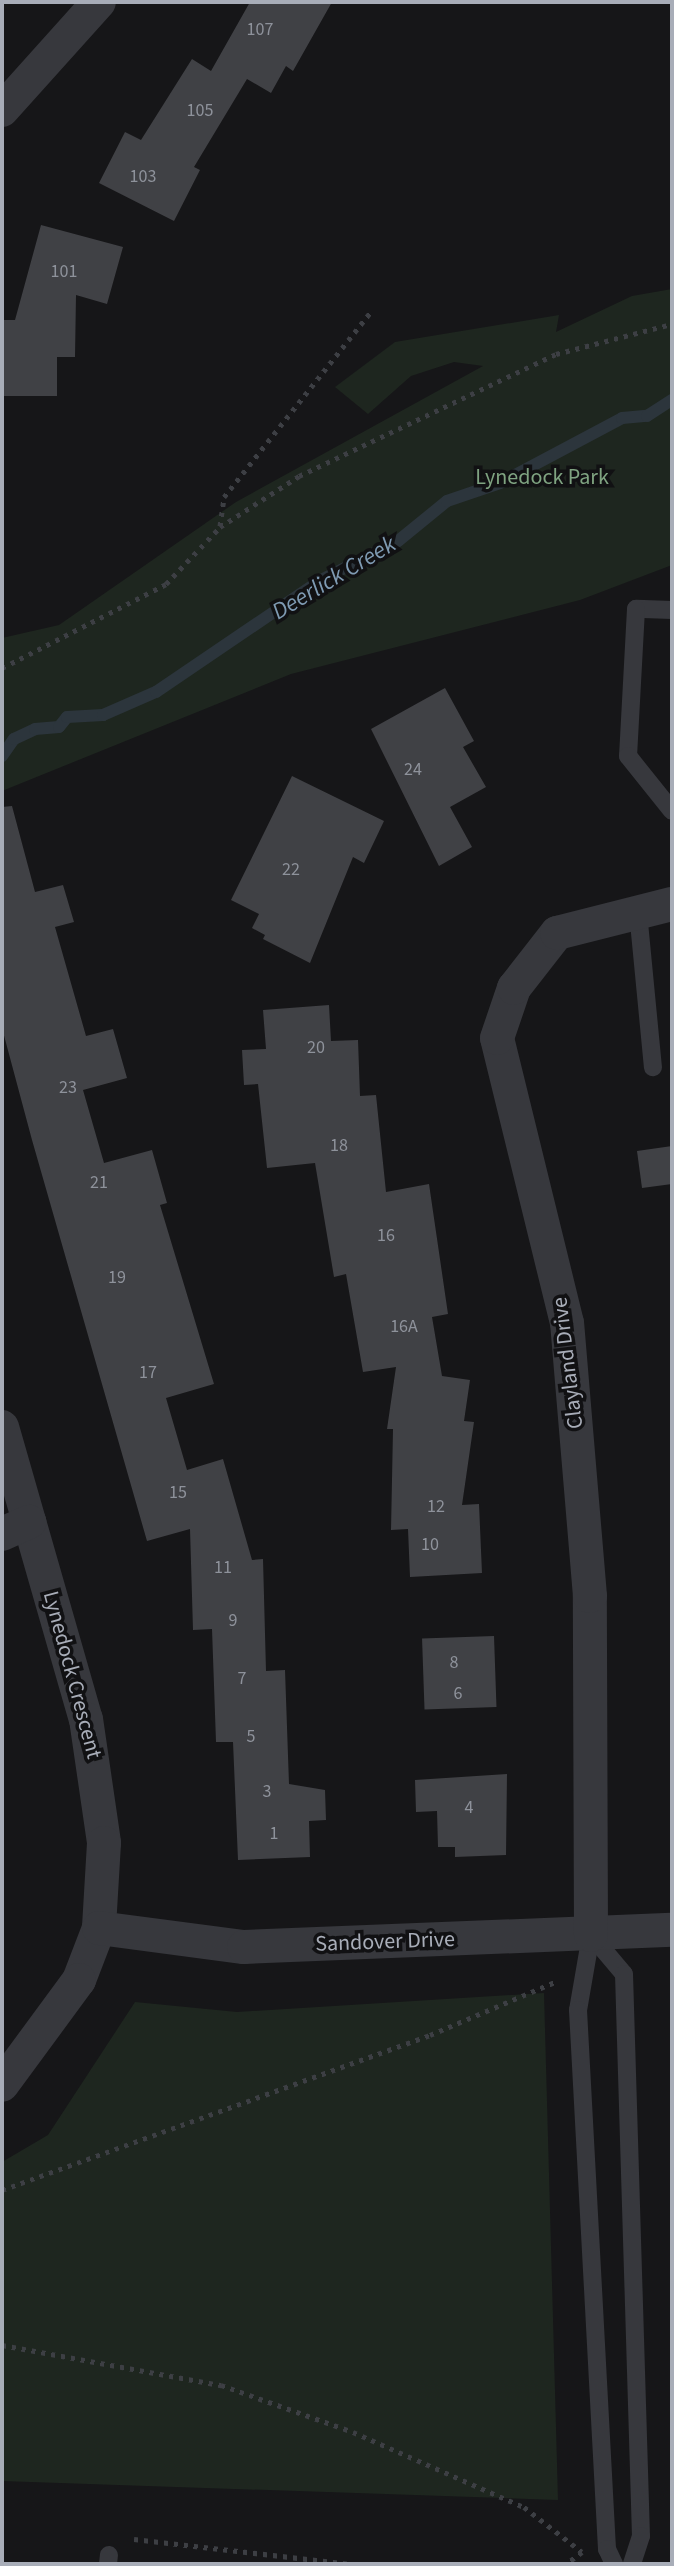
<!DOCTYPE html>
<style>
body{margin:0}
#map{position:relative;width:674px;height:2566px;overflow:hidden;background:#161618;font-family:"Source Sans 3",sans-serif}
div>[style]{position:absolute}
[style*='--x']{left:calc(var(--x)*1px);top:calc(var(--y)*1px);width:calc(var(--w)*1px);rotate:calc(var(--a)*1deg)}
.green>*{inset:0;background:#1e261f}
.stream>*{height:12px;margin:-6px;padding:0 6px;transform-origin:6px;border-radius:6px;background:#2c353c}
.building>*{inset:0;background:#404145;transform-origin:0 0}
.path>*{height:5px;margin-top:-2.5px;transform-origin:0;background:repeating-linear-gradient(90deg,#3d3f44 0 4px,transparent 0 10px)}
.lane>*{height:18px;margin:-9px;padding:0 9px;transform-origin:9px;border-radius:9px;background:#37383d}
.street>*{height:34px;margin:-17px;padding:0 17px;transform-origin:17px;border-radius:17px;background:#37383d}
span{translate:-50% -50%;white-space:nowrap;text-align:center;line-height:1.15;-webkit-text-stroke:7px #111113;paint-order:stroke}
.number-label{font-size:18px;color:#8e929b}
.number-label span{-webkit-text-stroke-width:0}
.park-label{font-size:22px;color:#7fa381}
.street-label{font-size:22px;color:#a8adb8}
.water-label{font-size:24px;color:#7f9bb3;font-style:italic}
.frame{position:absolute;inset:0;border:4px solid #a8adb8;pointer-events:none}
</style>
<div id="map">
<div class="green">
<i style="clip-path:polygon(672px 289px,672px 565px,580px 600px,291px 674px,2px 791px,2px 638px,59px 625px,236px 502px,483px 366px,454px 362px,411px 376px,368px 414px,335px 387px,395px 342px,559px 315px,556px 332px,632px 296px)"></i>
<i style="clip-path:polygon(544px 1993px,558px 2500px,2px 2481px,2px 2162px,48px 2135px,135px 2002px,237px 2012px)"></i>
</div>
<div class="stream">
<i style="--x:2;--y:756;--w:21;--a:-55"></i>
<i style="--x:14;--y:739;--w:23;--a:-25"></i>
<i style="--x:35;--y:729;--w:24;--a:-5"></i>
<i style="--x:59;--y:727;--w:13;--a:-51"></i>
<i style="--x:67;--y:717;--w:36;--a:-3"></i>
<i style="--x:103;--y:715;--w:58;--a:-23.5"></i>
<i style="--x:156;--y:692;--w:199;--a:-34.2"></i>
<i style="--x:321;--y:580;--w:86;--a:-26.9"></i>
<i style="--x:398;--y:541;--w:63;--a:-39.2"></i>
<i style="--x:447;--y:501;--w:56;--a:-18.8"></i>
<i style="--x:500;--y:483;--w:138;--a:-28"></i>
<i style="--x:622;--y:418;--w:25;--a:-5"></i>
<i style="--x:647;--y:416;--w:30;--a:-33"></i>
</div>
<div class="building">
<i style="clip-path:polygon(250px 2px,332px 2px,293px 71px,286px 66px,271px 93px,247px 79px,194px 167px,200px 170px,174px 221px,99px 183px,125px 132px,141px 140px,192px 59px,211px 71px)"></i>
<i style="clip-path:polygon(41px 225px,123px 247px,107px 304px,76px 295px,75px 357px,57px 357px,57px 396px,2px 396px,2px 320px,15px 320px)"></i>
<i style="clip-path:polygon(445px 688px,474px 741px,463px 747px,486px 787px,450px 807px,472px 847px,439px 866px,371px 729px)"></i>
<i style="clip-path:polygon(292px 776px,384px 821px,364px 863px,353px 857px,310px 963px,263px 939px,265px 935px,252px 928px,259px 914px,231px 900px)"></i>
<i style="clip-path:polygon(12px 806px,35px 892px,63px 885px,74px 922px,55px 927px,86px 1036px,113px 1029px,127px 1078px,83px 1090px,104px 1163px,152px 1150px,167px 1203px,160px 1205px,214px 1384px,166px 1398px,187px 1470px,223px 1459px,252px 1560px,263px 1559px,266px 1671px,285px 1670px,289px 1784px,325px 1790px,326px 1820px,309px 1821px,310px 1857px,238px 1860px,233px 1742px,216px 1742px,212px 1629px,193px 1630px,190px 1529px,147px 1541px,32px 1140px,2px 1028px,2px 807px)"></i>
<i style="clip-path:polygon(329px 1005px,331px 1041px,358px 1040px,360px 1096px,376px 1095px,386px 1192px,429px 1184px,448px 1314px,432px 1317px,442px 1376px,470px 1380px,464px 1421px,474px 1422px,462px 1505px,479px 1504px,482px 1573px,410px 1577px,408px 1529px,391px 1530px,393px 1429px,387px 1429px,396px 1367px,363px 1372px,346px 1274px,334px 1277px,315px 1163px,267px 1168px,258px 1084px,244px 1085px,242px 1050px,266px 1049px,263px 1010px)"></i>
<i style="clip-path:polygon(672px 1146px,672px 1184px,642px 1188px,637px 1151px)"></i>
<i style="left:494px;top:1636px;width:71px;height:72px;rotate:88deg"></i>
<i style="clip-path:polygon(507px 1774px,506px 1855px,455px 1857px,455px 1847px,438px 1847px,437px 1811px,416px 1812px,415px 1780px)"></i>
</div>
<div class="path">
<i style="--x:220;--y:526;--w:29;--a:-82"></i>
<i style="--x:224;--y:497;--w:235;--a:-51.6"></i>
<i style="--x:2;--y:668;--w:184;--a:-27.1"></i>
<i style="--x:166;--y:584;--w:79;--a:-46.5"></i>
<i style="--x:220;--y:527;--w:94;--a:-32.8"></i>
<i style="--x:299;--y:476;--w:284;--a:-25.4"></i>
<i style="--x:556;--y:354;--w:120;--a:-14.5"></i>
<i style="--x:2;--y:2190;--w:455;--a:-19.9"></i>
<i style="--x:430;--y:2035;--w:136;--a:-23"></i>
<i style="--x:2;--y:2345;--w:223;--a:10.4"></i>
<i style="--x:221;--y:2385;--w:140;--a:19.6"></i>
<i style="--x:353;--y:2432;--w:187;--a:23.7"></i>
<i style="--x:524;--y:2507;--w:73;--a:37.8"></i>
<i style="--x:582;--y:2552;--w:20;--a:143"></i>
<i style="--x:134;--y:2539;--w:218;--a:6.6"></i>
<i style="--x:487;--y:2564;--w:46;--a:0"></i>
</div>
<div class="lane">
<i style="--x:672;--y:610;--w:36;--a:-178"></i>
<i style="--x:636;--y:609;--w:147;--a:93.1"></i>
<i style="--x:628;--y:756;--w:70;--a:51.3"></i>
<i style="--x:638;--y:912;--w:156;--a:84.5"></i>
<i style="--x:591;--y:1935;--w:51;--a:49.8"></i>
<i style="--x:624;--y:1974;--w:562;--a:88.27"></i>
<i style="--x:641;--y:2536;--w:29;--a:108"></i>
<i style="--x:591;--y:1935;--w:76;--a:99.8"></i>
<i style="--x:578;--y:2010;--w:540;--a:86.92"></i>
<i style="--x:607;--y:2549;--w:17;--a:65"></i>
<i style="--x:108;--y:2564;--w:9;--a:-84"></i>
</div>
<div class="street">
<i style="--x:2;--y:110;--w:145;--a:-48.1"></i>
<i style="--x:2;--y:1427;--w:304;--a:74"></i>
<i style="--x:86;--y:1719;--w:125;--a:81.7"></i>
<i style="--x:104;--y:1843;--w:85;--a:93.4"></i>
<i style="--x:99;--y:1928;--w:56;--a:111"></i>
<i style="--x:79;--y:1980;--w:130;--a:126.3"></i>
<i style="--x:2;--y:1534;--w:30;--a:-24"></i>
<i style="--x:99;--y:1928;--w:146;--a:7.5"></i>
<i style="--x:244;--y:1947;--w:428;--a:-2.3"></i>
<i style="--x:591;--y:1935;--w:339;--a:-90.2"></i>
<i style="--x:590;--y:1596;--w:274;--a:-94.8"></i>
<i style="--x:567;--y:1323;--w:293;--a:-103.8"></i>
<i style="--x:497;--y:1038;--w:53;--a:-71.2"></i>
<i style="--x:514;--y:988;--w:70;--a:-52"></i>
<i style="--x:557;--y:933;--w:119;--a:-14.2"></i>
</div>
<div class="number-label">
<span style="left:260px;top:30px">107</span>
<span style="left:200px;top:111px">105</span>
<span style="left:143px;top:177px">103</span>
<span style="left:64px;top:272px">101</span>
<span style="left:413px;top:770px">24</span>
<span style="left:291px;top:870px">22</span>
<span style="left:316px;top:1048px">20</span>
<span style="left:68px;top:1088px">23</span>
<span style="left:339px;top:1146px">18</span>
<span style="left:99px;top:1183px">21</span>
<span style="left:386px;top:1236px">16</span>
<span style="left:117px;top:1278px">19</span>
<span style="left:404px;top:1327px">16A</span>
<span style="left:148px;top:1373px">17</span>
<span style="left:178px;top:1493px">15</span>
<span style="left:436px;top:1507px">12</span>
<span style="left:430px;top:1545px">10</span>
<span style="left:223px;top:1568px">11</span>
<span style="left:233px;top:1621px">9</span>
<span style="left:454px;top:1663px">8</span>
<span style="left:242px;top:1679px">7</span>
<span style="left:458px;top:1694px">6</span>
<span style="left:251px;top:1737px">5</span>
<span style="left:267px;top:1792px">3</span>
<span style="left:469px;top:1808px">4</span>
<span style="left:274px;top:1834px">1</span>
</div>
<div class="park-label">
<span style="left:542px;top:478px">Lynedock Park</span>
</div>
<div class="street-label">
<span style="left:568px;top:1363px;rotate:-97deg">Clayland Drive</span>
<span style="left:72px;top:1675px;rotate:75deg">Lynedock Crescent</span>
<span style="left:385px;top:1942px;rotate:-2deg">Sandover Drive</span>
</div>
<div class="water-label">
<span style="left:334px;top:578px;rotate:-31deg">Deerlick Creek</span>
</div>
<div class="frame"></div>
</div>
